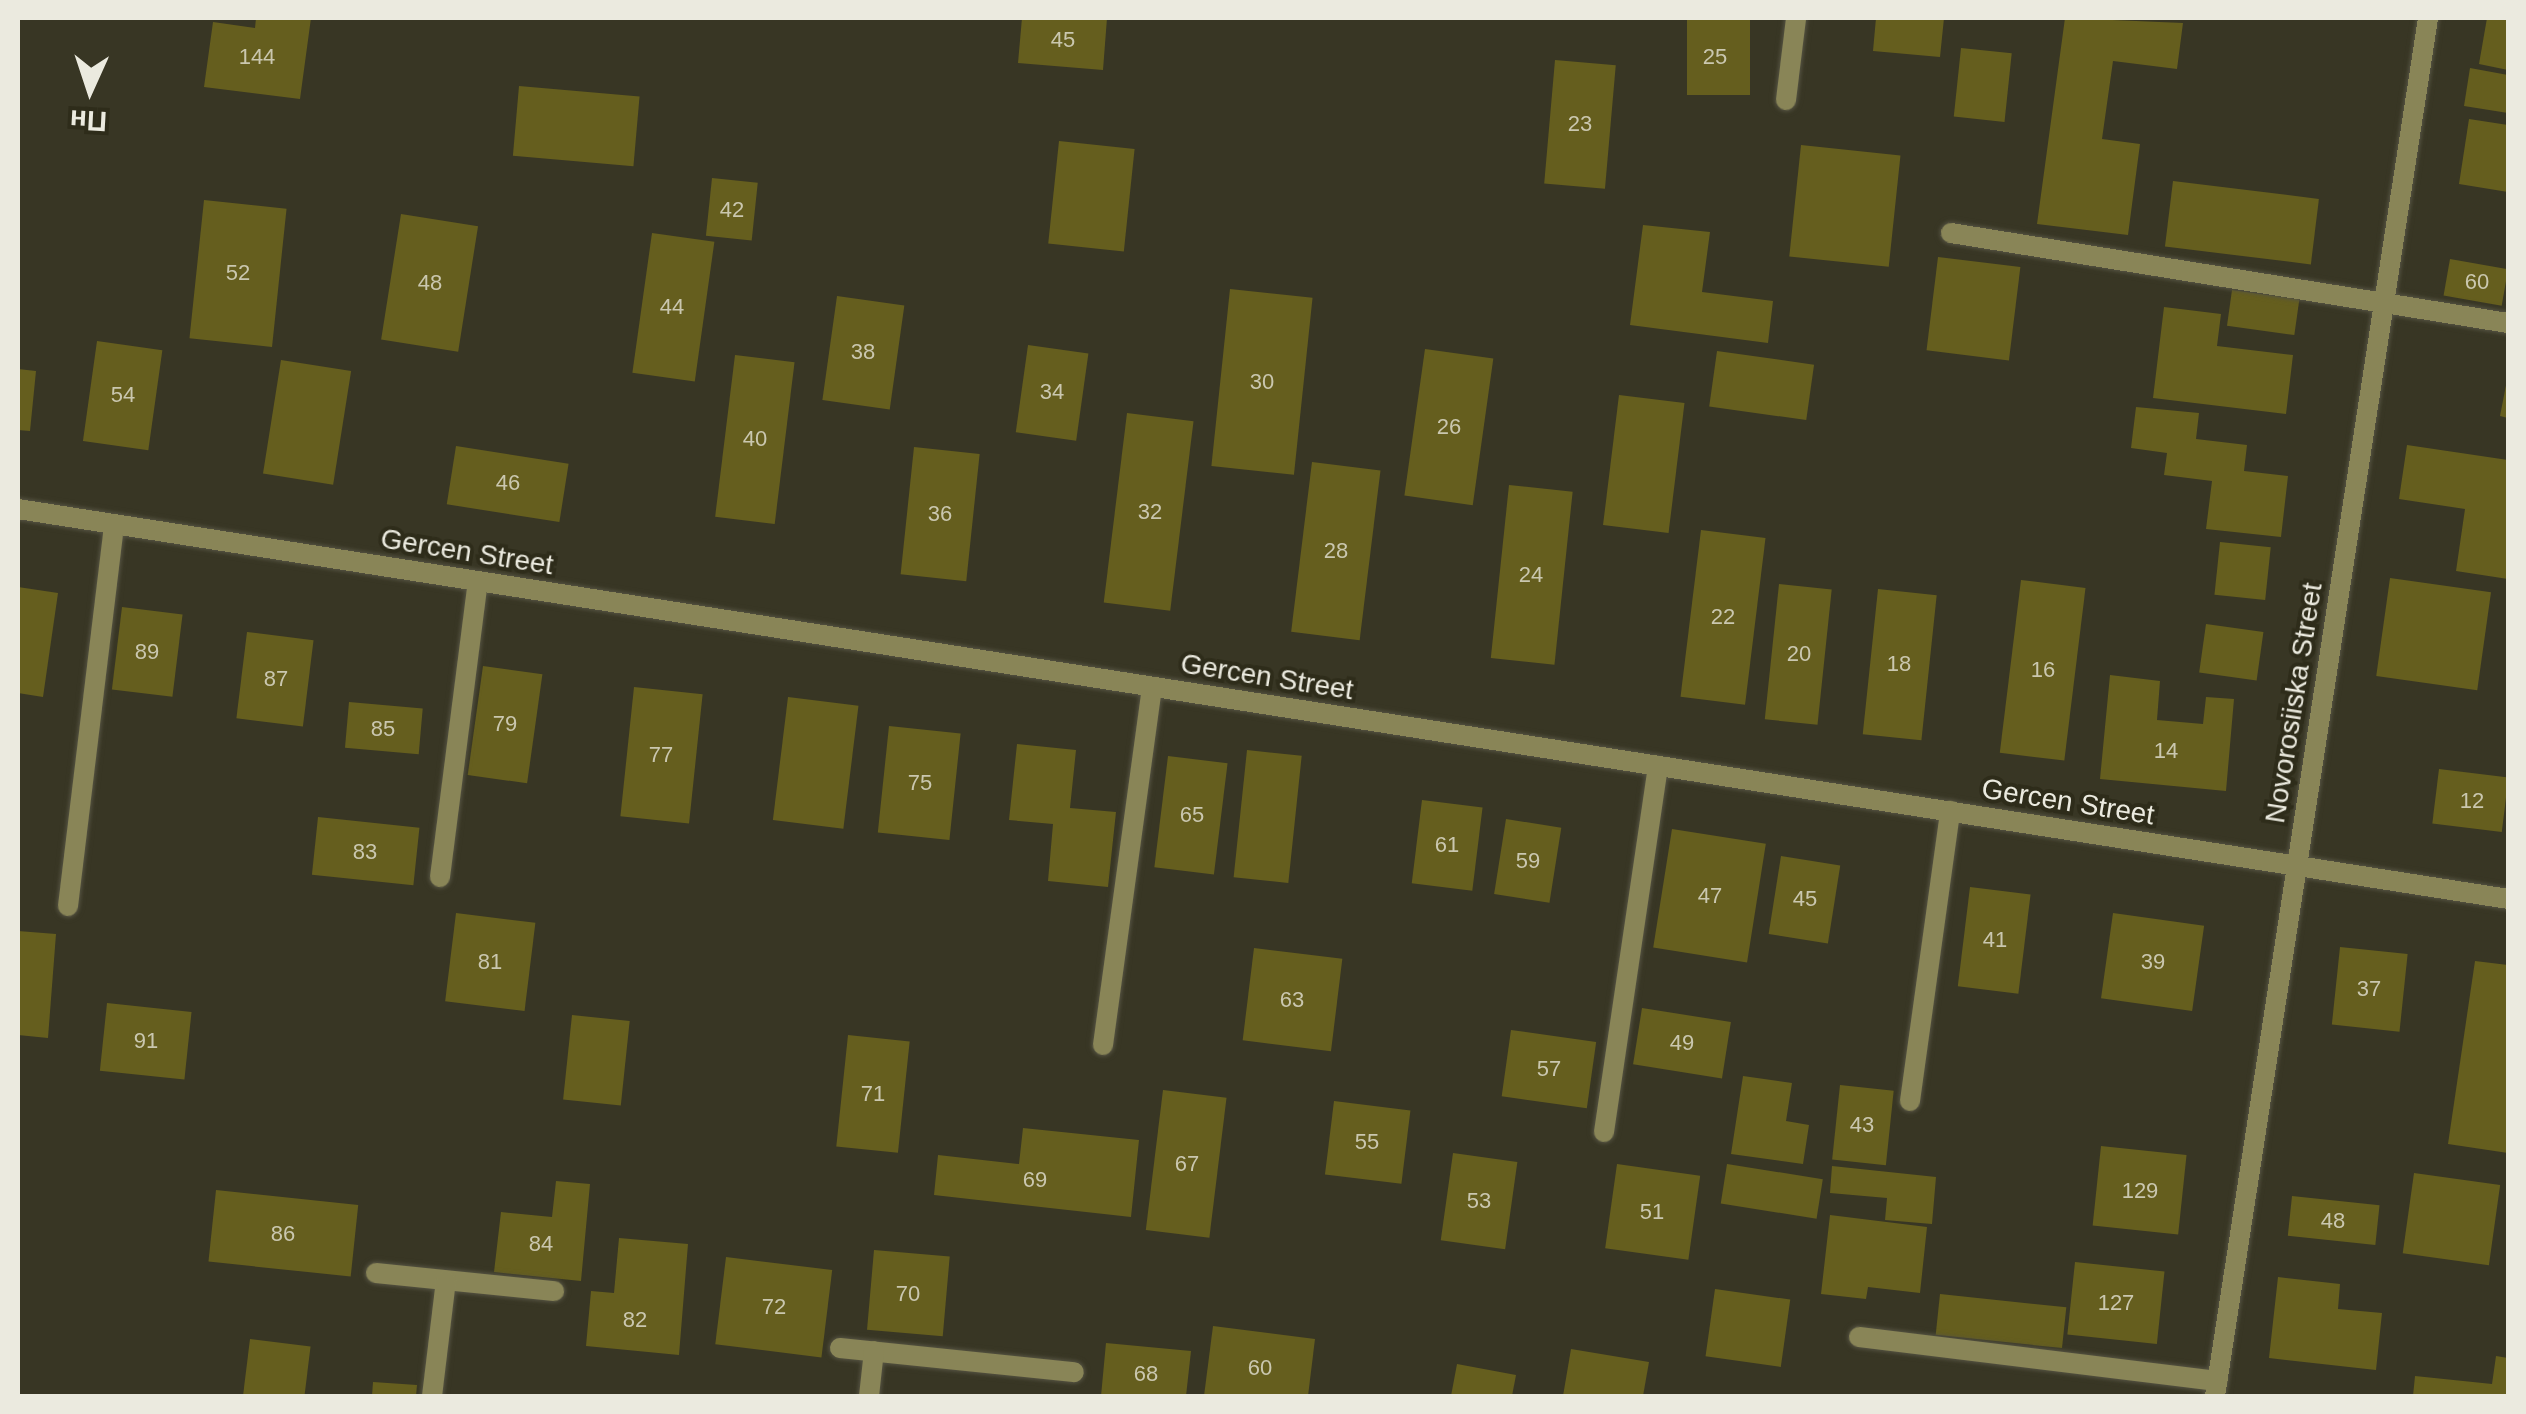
<!DOCTYPE html>
<meta charset="utf-8">
<style>
body{margin:0}
#map{position:relative;width:2526px;height:1414px;overflow:hidden;background:#383624;font-family:Arial,sans-serif}
div>[style]{position:absolute}
[style*='--x']{left:calc(var(--x)*1px);top:calc(var(--y)*1px);width:calc(var(--w)*1px);rotate:calc(var(--a)*1deg)}
.building>*{inset:0;background:#655e1e;transform-origin:0 0}
.roads{filter:drop-shadow(0 0 2px #555342) drop-shadow(0 0 2px #555342)}
.service>*{height:20px;margin:-10px;padding:0 10px;transform-origin:10px;border-radius:10px;background:#898557}
.minor>*{height:20px;margin:-10px;padding:0 10px;transform-origin:10px;border-radius:10px;background:#898557}
span{translate:-50% -50%;white-space:nowrap;text-align:center;line-height:1.15;-webkit-text-stroke:8px #2e2c1a;paint-order:stroke}
.number-label{font-size:22px;color:#cac7af}
.number-label span{-webkit-text-stroke-width:0}
.street-label{font-size:28px;color:#ebeadf}
.frame{position:absolute;inset:0;border:20px solid #ebeadf;pointer-events:none}
.north{position:absolute;left:40px;top:40px;width:100px;height:100px;-webkit-text-stroke:8px #2e2c1a;paint-order:stroke;rotate:183deg;font-size:28px;font-weight:700;line-height:40px;text-align:center;color:#ebeadf}
.north::after{content:'';display:block;margin:auto;width:35px;height:45px;background:#ebeadf;clip-path:polygon(50% 0,100% 100%,50% 72%,0 100%)}
</style>
<div id="map">
<div class="building">
<i style="clip-path:polygon(256px 18px,311px 18px,300px 99px,204px 87px,213px 22px,255px 28px)"></i>
<i style="clip-path:polygon(1022px 18px,1107px 18px,1103px 70px,1018px 63px)"></i>
<i style="left:1687px;top:18px;width:63px;height:77px"></i>
<i style="clip-path:polygon(1876px 18px,1944px 18px,1940px 57px,1873px 51px)"></i>
<i style="clip-path:polygon(2065px 18px,2183px 23px,2177px 69px,2113px 61px,2102px 139px,2140px 144px,2128px 235px,2037px 224px)"></i>
<i style="clip-path:polygon(2487px 18px,2508px 18px,2508px 70px,2479px 64px)"></i>
<i style="left:1961px;top:48px;width:51px;height:69px;rotate:6deg"></i>
<i style="left:1555px;top:60px;width:61px;height:124px;rotate:5deg"></i>
<i style="clip-path:polygon(2470px 68px,2508px 75px,2508px 113px,2464px 106px)"></i>
<i style="left:519px;top:86px;width:121px;height:70px;rotate:5deg"></i>
<i style="clip-path:polygon(2469px 119px,2508px 125px,2508px 192px,2459px 184px)"></i>
<i style="left:1059px;top:141px;width:76px;height:103px;rotate:6deg"></i>
<i style="left:1801px;top:145px;width:100px;height:112px;rotate:6deg"></i>
<i style="left:712px;top:178px;width:46px;height:58px;rotate:6deg"></i>
<i style="left:2173px;top:181px;width:147px;height:66px;rotate:7deg"></i>
<i style="left:204px;top:200px;width:83px;height:139px;rotate:6deg"></i>
<i style="left:401px;top:214px;width:78px;height:127px;rotate:9deg"></i>
<i style="clip-path:polygon(1643px 225px,1710px 232px,1702px 292px,1773px 301px,1768px 343px,1630px 325px)"></i>
<i style="left:652px;top:233px;width:63px;height:141px;rotate:8deg"></i>
<i style="left:1938px;top:257px;width:83px;height:94px;rotate:7deg"></i>
<i style="left:2450px;top:259px;width:59px;height:37px;rotate:10deg"></i>
<i style="left:1230px;top:289px;width:83px;height:178px;rotate:6deg"></i>
<i style="left:2232px;top:290px;width:68px;height:36px;rotate:8deg"></i>
<i style="left:837px;top:296px;width:68px;height:105px;rotate:8deg"></i>
<i style="clip-path:polygon(2164px 307px,2221px 314px,2217px 346px,2293px 355px,2286px 414px,2153px 398px)"></i>
<i style="left:97px;top:341px;width:66px;height:101px;rotate:8deg"></i>
<i style="left:1028px;top:345px;width:61px;height:88px;rotate:8deg"></i>
<i style="left:1425px;top:349px;width:69px;height:148px;rotate:8deg"></i>
<i style="left:1717px;top:351px;width:98px;height:56px;rotate:8deg"></i>
<i style="left:735px;top:355px;width:60px;height:163px;rotate:7deg"></i>
<i style="left:281px;top:360px;width:71px;height:115px;rotate:9deg"></i>
<i style="clip-path:polygon(18px 369px,36px 371px,30px 431px,18px 430px)"></i>
<i style="clip-path:polygon(2508px 375px,2508px 418px,2500px 416px)"></i>
<i style="left:1619px;top:395px;width:66px;height:131px;rotate:7deg"></i>
<i style="clip-path:polygon(2136px 407px,2199px 413px,2196px 439px,2247px 445px,2244px 471px,2288px 476px,2281px 537px,2206px 529px,2212px 481px,2164px 475px,2167px 453px,2131px 448px)"></i>
<i style="left:1127px;top:413px;width:67px;height:191px;rotate:7deg"></i>
<i style="clip-path:polygon(2407px 445px,2508px 460px,2508px 579px,2456px 571px,2465px 509px,2399px 499px)"></i>
<i style="left:456px;top:446px;width:114px;height:59px;rotate:9deg"></i>
<i style="left:914px;top:447px;width:66px;height:128px;rotate:6deg"></i>
<i style="left:1312px;top:462px;width:69px;height:171px;rotate:7deg"></i>
<i style="left:1509px;top:485px;width:64px;height:174px;rotate:6deg"></i>
<i style="left:1701px;top:530px;width:65px;height:168px;rotate:7deg"></i>
<i style="left:2220px;top:542px;width:51px;height:53px;rotate:6deg"></i>
<i style="left:2390px;top:578px;width:102px;height:99px;rotate:8deg"></i>
<i style="left:2021px;top:580px;width:65px;height:174px;rotate:7deg"></i>
<i style="left:1779px;top:584px;width:53px;height:136px;rotate:6deg"></i>
<i style="clip-path:polygon(18px 587px,58px 593px,43px 697px,18px 693px)"></i>
<i style="left:1878px;top:589px;width:59px;height:146px;rotate:6deg"></i>
<i style="left:122px;top:607px;width:61px;height:83px;rotate:7deg"></i>
<i style="left:2206px;top:624px;width:58px;height:49px;rotate:8deg"></i>
<i style="left:247px;top:632px;width:67px;height:87px;rotate:7deg"></i>
<i style="left:483px;top:666px;width:60px;height:110px;rotate:8deg"></i>
<i style="clip-path:polygon(2110px 675px,2160px 681px,2157px 720px,2203px 724px,2206px 697px,2234px 699px,2226px 791px,2100px 779px)"></i>
<i style="left:634px;top:687px;width:69px;height:130px;rotate:6deg"></i>
<i style="left:788px;top:697px;width:71px;height:124px;rotate:7deg"></i>
<i style="left:349px;top:702px;width:74px;height:46px;rotate:5deg"></i>
<i style="left:889px;top:726px;width:72px;height:107px;rotate:6deg"></i>
<i style="clip-path:polygon(1017px 744px,1076px 750px,1070px 808px,1116px 812px,1108px 887px,1048px 881px,1053px 824px,1009px 820px)"></i>
<i style="left:1247px;top:750px;width:55px;height:128px;rotate:6deg"></i>
<i style="left:1168px;top:756px;width:60px;height:112px;rotate:7deg"></i>
<i style="left:2439px;top:769px;width:70px;height:55px;rotate:7deg"></i>
<i style="left:1422px;top:800px;width:61px;height:84px;rotate:7deg"></i>
<i style="left:318px;top:817px;width:102px;height:58px;rotate:6deg"></i>
<i style="left:1506px;top:819px;width:56px;height:76px;rotate:9deg"></i>
<i style="left:1672px;top:829px;width:95px;height:120px;rotate:9deg"></i>
<i style="left:1781px;top:856px;width:60px;height:79px;rotate:9deg"></i>
<i style="left:1970px;top:887px;width:61px;height:100px;rotate:7deg"></i>
<i style="left:456px;top:913px;width:80px;height:89px;rotate:7deg"></i>
<i style="left:2113px;top:913px;width:92px;height:86px;rotate:8deg"></i>
<i style="clip-path:polygon(18px 931px,56px 934px,48px 1038px,18px 1035px)"></i>
<i style="left:2340px;top:947px;width:68px;height:78px;rotate:6deg"></i>
<i style="left:1254px;top:948px;width:89px;height:93px;rotate:7deg"></i>
<i style="clip-path:polygon(2475px 961px,2508px 965px,2508px 1153px,2448px 1144px)"></i>
<i style="left:107px;top:1003px;width:85px;height:68px;rotate:6deg"></i>
<i style="left:1642px;top:1008px;width:90px;height:57px;rotate:9deg"></i>
<i style="left:572px;top:1015px;width:58px;height:85px;rotate:6deg"></i>
<i style="left:1511px;top:1030px;width:86px;height:67px;rotate:8deg"></i>
<i style="left:848px;top:1035px;width:62px;height:112px;rotate:6deg"></i>
<i style="clip-path:polygon(1743px 1076px,1792px 1083px,1786px 1121px,1809px 1125px,1803px 1164px,1731px 1154px)"></i>
<i style="left:1840px;top:1085px;width:54px;height:75px;rotate:6deg"></i>
<i style="left:1163px;top:1090px;width:64px;height:141px;rotate:7deg"></i>
<i style="left:1334px;top:1101px;width:77px;height:74px;rotate:7deg"></i>
<i style="clip-path:polygon(1023px 1128px,1139px 1140px,1131px 1217px,934px 1195px,938px 1155px,1019px 1164px)"></i>
<i style="left:2101px;top:1146px;width:86px;height:80px;rotate:6deg"></i>
<i style="left:1453px;top:1153px;width:65px;height:88px;rotate:8deg"></i>
<i style="left:1617px;top:1164px;width:84px;height:85px;rotate:8deg"></i>
<i style="left:1727px;top:1164px;width:97px;height:40px;rotate:9deg"></i>
<i style="clip-path:polygon(1832px 1166px,1936px 1177px,1932px 1224px,1885px 1220px,1887px 1198px,1830px 1193px)"></i>
<i style="left:2414px;top:1173px;width:87px;height:81px;rotate:8deg"></i>
<i style="clip-path:polygon(556px 1181px,590px 1184px,581px 1281px,494px 1272px,501px 1212px,552px 1217px)"></i>
<i style="left:216px;top:1190px;width:143px;height:72px;rotate:6deg"></i>
<i style="left:2292px;top:1196px;width:88px;height:40px;rotate:6deg"></i>
<i style="clip-path:polygon(1830px 1215px,1927px 1227px,1920px 1293px,1868px 1287px,1866px 1299px,1821px 1294px)"></i>
<i style="clip-path:polygon(619px 1238px,688px 1244px,679px 1355px,586px 1346px,591px 1291px,614px 1293px)"></i>
<i style="left:874px;top:1250px;width:76px;height:80px;rotate:5deg"></i>
<i style="left:726px;top:1257px;width:107px;height:88px;rotate:7deg"></i>
<i style="left:2075px;top:1262px;width:90px;height:73px;rotate:6deg"></i>
<i style="clip-path:polygon(2278px 1277px,2340px 1284px,2338px 1309px,2382px 1313px,2376px 1370px,2269px 1358px)"></i>
<i style="left:1715px;top:1289px;width:76px;height:68px;rotate:8deg"></i>
<i style="left:1940px;top:1294px;width:127px;height:41px;rotate:6deg"></i>
<i style="clip-path:polygon(1213px 1326px,1315px 1339px,1308px 1396px,1204px 1396px)"></i>
<i style="left:250px;top:1339px;width:61px;height:57px;rotate:7deg"></i>
<i style="clip-path:polygon(1106px 1343px,1191px 1351px,1186px 1396px,1101px 1396px)"></i>
<i style="clip-path:polygon(1571px 1349px,1649px 1362px,1643px 1396px,1563px 1396px)"></i>
<i style="clip-path:polygon(2496px 1356px,2508px 1358px,2508px 1396px,2413px 1396px,2415px 1376px,2492px 1384px)"></i>
<i style="clip-path:polygon(1457px 1364px,1516px 1375px,1512px 1396px,1451px 1396px)"></i>
<i style="clip-path:polygon(373px 1382px,417px 1385px,416px 1396px,372px 1396px)"></i>
</div>
<div class="roads">
<div class="service">
<i style="--x:1786;--y:100;--w:83;--a:-83"></i>
<i style="--x:1951;--y:233;--w:564;--a:9.18"></i>
<i style="--x:440;--y:877;--w:298;--a:-82.7"></i>
<i style="--x:68;--y:906;--w:384;--a:-83.1"></i>
<i style="--x:1103;--y:1045;--w:361;--a:-82.2"></i>
<i style="--x:1910;--y:1101;--w:293;--a:-82.1"></i>
<i style="--x:1604;--y:1132;--w:370;--a:-81.6"></i>
<i style="--x:376;--y:1273;--w:179;--a:5.8"></i>
<i style="--x:1859;--y:1337;--w:361;--a:7"></i>
<i style="--x:840;--y:1348;--w:235;--a:5.9"></i>
<i style="--x:432;--y:1396;--w:116;--a:-83.1"></i>
<i style="--x:869;--y:1396;--w:45;--a:-83.7"></i>
</div>
<div class="minor">
<i style="--x:18;--y:509;--w:2520;--a:8.9"></i>
<i style="--x:2215;--y:1396;--w:1394;--a:-81.21"></i>
</div>
</div>
<div class="number-label">
<span style="left:1063px;top:40px">45</span>
<span style="left:257px;top:57px">144</span>
<span style="left:1715px;top:57px">25</span>
<span style="left:1580px;top:124px">23</span>
<span style="left:732px;top:210px">42</span>
<span style="left:238px;top:273px">52</span>
<span style="left:2477px;top:282px">60</span>
<span style="left:430px;top:283px">48</span>
<span style="left:672px;top:307px">44</span>
<span style="left:863px;top:352px">38</span>
<span style="left:1262px;top:382px">30</span>
<span style="left:1052px;top:392px">34</span>
<span style="left:123px;top:395px">54</span>
<span style="left:1449px;top:427px">26</span>
<span style="left:755px;top:439px">40</span>
<span style="left:508px;top:483px">46</span>
<span style="left:1150px;top:512px">32</span>
<span style="left:940px;top:514px">36</span>
<span style="left:1336px;top:551px">28</span>
<span style="left:1531px;top:575px">24</span>
<span style="left:1723px;top:617px">22</span>
<span style="left:147px;top:652px">89</span>
<span style="left:1799px;top:654px">20</span>
<span style="left:1899px;top:664px">18</span>
<span style="left:2043px;top:670px">16</span>
<span style="left:276px;top:679px">87</span>
<span style="left:505px;top:724px">79</span>
<span style="left:383px;top:729px">85</span>
<span style="left:2166px;top:751px">14</span>
<span style="left:661px;top:755px">77</span>
<span style="left:920px;top:783px">75</span>
<span style="left:2472px;top:801px">12</span>
<span style="left:1192px;top:815px">65</span>
<span style="left:1447px;top:845px">61</span>
<span style="left:365px;top:852px">83</span>
<span style="left:1528px;top:861px">59</span>
<span style="left:1710px;top:896px">47</span>
<span style="left:1805px;top:899px">45</span>
<span style="left:1995px;top:940px">41</span>
<span style="left:490px;top:962px">81</span>
<span style="left:2153px;top:962px">39</span>
<span style="left:2369px;top:989px">37</span>
<span style="left:1292px;top:1000px">63</span>
<span style="left:146px;top:1041px">91</span>
<span style="left:1682px;top:1043px">49</span>
<span style="left:1549px;top:1069px">57</span>
<span style="left:873px;top:1094px">71</span>
<span style="left:1862px;top:1125px">43</span>
<span style="left:1367px;top:1142px">55</span>
<span style="left:1187px;top:1164px">67</span>
<span style="left:1035px;top:1180px">69</span>
<span style="left:2140px;top:1191px">129</span>
<span style="left:1479px;top:1201px">53</span>
<span style="left:1652px;top:1212px">51</span>
<span style="left:2333px;top:1221px">48</span>
<span style="left:283px;top:1234px">86</span>
<span style="left:541px;top:1244px">84</span>
<span style="left:908px;top:1294px">70</span>
<span style="left:2116px;top:1303px">127</span>
<span style="left:774px;top:1307px">72</span>
<span style="left:635px;top:1320px">82</span>
<span style="left:1260px;top:1368px">60</span>
<span style="left:1146px;top:1374px">68</span>
</div>
<div class="street-label">
<span style="left:467px;top:552px;rotate:9deg">Gercen Street</span>
<span style="left:1267px;top:677px;rotate:9deg">Gercen Street</span>
<span style="left:2294px;top:703px;rotate:-81deg">Novorosiiska Street</span>
<span style="left:2068px;top:802px;rotate:9deg">Gercen Street</span>
</div>
<div class="frame"></div>
<div class="north">Пн</div>
</div>
